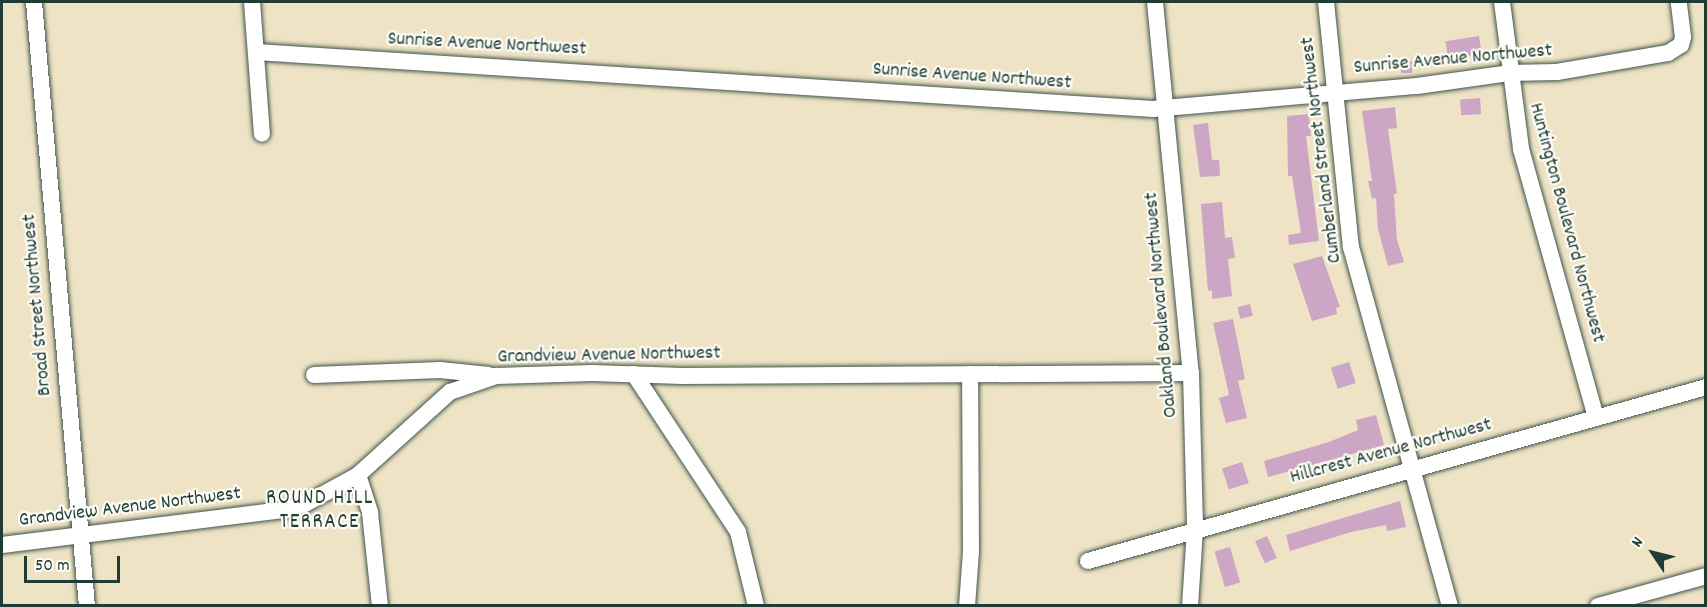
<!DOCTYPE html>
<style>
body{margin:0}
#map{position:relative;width:1707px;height:607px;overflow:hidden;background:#efe3c5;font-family:Dekko,sans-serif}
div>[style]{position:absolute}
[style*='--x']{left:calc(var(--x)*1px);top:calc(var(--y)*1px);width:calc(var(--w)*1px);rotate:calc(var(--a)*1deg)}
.building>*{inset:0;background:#cca6c4;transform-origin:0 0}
.roads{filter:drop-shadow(0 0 2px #3e564a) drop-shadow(0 0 2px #3e564a)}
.minor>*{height:16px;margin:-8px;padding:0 8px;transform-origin:8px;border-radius:8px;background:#fff}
span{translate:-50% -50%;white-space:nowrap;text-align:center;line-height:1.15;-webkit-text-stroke:4.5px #fdfcf7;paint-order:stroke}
.street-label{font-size:20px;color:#1f3d34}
.neighbourhood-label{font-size:21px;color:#1f3d34;letter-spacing:1.5px}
.frame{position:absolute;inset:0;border:3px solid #1f3d34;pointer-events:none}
.north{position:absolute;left:1623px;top:523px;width:60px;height:60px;-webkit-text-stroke:4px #fdfcf7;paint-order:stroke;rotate:305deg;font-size:16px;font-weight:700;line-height:24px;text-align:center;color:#1f3d34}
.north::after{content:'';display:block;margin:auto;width:21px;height:27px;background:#1f3d34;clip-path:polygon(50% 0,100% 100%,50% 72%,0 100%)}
.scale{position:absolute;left:24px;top:556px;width:96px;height:27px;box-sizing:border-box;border:3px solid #1f3d34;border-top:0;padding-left:8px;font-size:18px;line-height:21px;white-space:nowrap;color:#1f3d34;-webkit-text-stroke:4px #fdfcf7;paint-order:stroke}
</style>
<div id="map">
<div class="building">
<i style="left:1479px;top:36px;width:18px;height:34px;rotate:81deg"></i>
<i style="left:1412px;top:61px;width:12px;height:11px;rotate:90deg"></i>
<i style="left:1480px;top:98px;width:16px;height:20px;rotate:86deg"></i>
<i style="clip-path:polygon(1395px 107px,1397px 128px,1388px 129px,1397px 193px,1394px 194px,1397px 240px,1404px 262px,1388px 266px,1378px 229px,1376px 198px,1372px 199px,1368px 181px,1372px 181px,1362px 111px)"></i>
<i style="clip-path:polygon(1309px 114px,1311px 136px,1306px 136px,1319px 241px,1289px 245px,1288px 235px,1301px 233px,1292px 176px,1288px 176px,1287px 116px)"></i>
<i style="clip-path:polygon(1208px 123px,1212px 160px,1219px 160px,1220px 176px,1200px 177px,1193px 125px)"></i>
<i style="clip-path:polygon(1222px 202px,1225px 238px,1232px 237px,1235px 258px,1228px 259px,1232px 296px,1212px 299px,1212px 290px,1208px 291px,1201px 204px)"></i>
<i style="clip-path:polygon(1322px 256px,1340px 307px,1336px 308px,1337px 314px,1312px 321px,1293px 264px)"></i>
<i style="left:1250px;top:304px;width:12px;height:13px;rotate:76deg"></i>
<i style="clip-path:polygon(1233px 319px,1245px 379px,1238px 381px,1247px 418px,1226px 423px,1219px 398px,1229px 395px,1213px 323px)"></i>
<i style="left:1349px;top:362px;width:22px;height:19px;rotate:72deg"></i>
<i style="clip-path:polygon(1376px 415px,1384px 445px,1268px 477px,1264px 461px,1329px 442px,1358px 430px,1356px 420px)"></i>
<i style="left:1242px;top:462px;width:22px;height:21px;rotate:72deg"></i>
<i style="clip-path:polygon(1400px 501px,1406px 527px,1387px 531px,1386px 525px,1351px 532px,1290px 551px,1286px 535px)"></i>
<i style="left:1267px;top:536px;width:24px;height:13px;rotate:66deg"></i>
<i style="left:1230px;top:547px;width:37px;height:16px;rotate:74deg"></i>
</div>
<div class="roads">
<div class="minor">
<i style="--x:34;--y:2;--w:606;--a:84.99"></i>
<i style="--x:252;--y:2;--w:132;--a:85.7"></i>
<i style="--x:1155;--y:2;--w:373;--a:84.5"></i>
<i style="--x:1191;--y:373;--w:156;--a:88.5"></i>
<i style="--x:1195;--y:529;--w:77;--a:93.7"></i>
<i style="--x:1326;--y:2;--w:246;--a:84.2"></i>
<i style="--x:1351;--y:247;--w:372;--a:74.6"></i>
<i style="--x:1502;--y:2;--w:148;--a:82.6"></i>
<i style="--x:1521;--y:149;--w:278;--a:74.4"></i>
<i style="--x:256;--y:52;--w:899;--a:3.64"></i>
<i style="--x:1153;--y:109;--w:265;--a:-5"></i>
<i style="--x:1417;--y:86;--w:93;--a:-8"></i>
<i style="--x:1509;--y:73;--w:48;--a:-1.2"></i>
<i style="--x:1557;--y:72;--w:113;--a:-9.7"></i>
<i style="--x:1668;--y:53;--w:15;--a:-32"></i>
<i style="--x:1681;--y:45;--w:8;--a:-76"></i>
<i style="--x:1683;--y:37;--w:35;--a:-97"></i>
<i style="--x:634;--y:374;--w:189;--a:56.6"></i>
<i style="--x:738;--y:532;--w:76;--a:76.3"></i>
<i style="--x:314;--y:375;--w:126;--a:-2.3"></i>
<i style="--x:440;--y:370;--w:49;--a:5.8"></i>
<i style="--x:358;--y:475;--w:40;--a:72"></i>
<i style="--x:370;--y:513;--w:94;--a:83.9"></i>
<i style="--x:2;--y:545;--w:285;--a:-7.1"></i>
<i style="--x:285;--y:510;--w:21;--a:-17"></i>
<i style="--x:305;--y:504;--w:60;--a:-28.7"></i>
<i style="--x:358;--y:475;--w:124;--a:-42.1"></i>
<i style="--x:450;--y:392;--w:49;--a:-19.2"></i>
<i style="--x:496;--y:376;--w:96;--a:-1.8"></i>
<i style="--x:592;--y:373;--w:91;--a:1.9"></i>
<i style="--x:683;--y:376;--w:508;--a:-0.34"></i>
<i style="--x:1088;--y:561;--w:642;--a:-15.72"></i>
<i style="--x:967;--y:606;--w:54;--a:-85.8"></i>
<i style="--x:971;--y:552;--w:178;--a:-90.3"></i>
<i style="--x:1598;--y:606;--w:112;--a:-15.5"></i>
</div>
</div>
<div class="street-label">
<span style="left:487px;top:45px;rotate:3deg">Sunrise Avenue Northwest</span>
<span style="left:1453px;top:60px;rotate:-5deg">Sunrise Avenue Northwest</span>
<span style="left:972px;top:77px;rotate:4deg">Sunrise Avenue Northwest</span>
<span style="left:1322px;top:150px;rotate:-97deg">Cumberland Street Northwest</span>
<span style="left:1566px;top:223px;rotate:75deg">Huntington Boulevard Northwest</span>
<span style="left:38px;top:305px;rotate:-95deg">Broad Street Northwest</span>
<span style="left:1162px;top:305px;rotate:-95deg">Oakland Boulevard Northwest</span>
<span style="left:609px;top:356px;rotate:-1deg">Grandview Avenue Northwest</span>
<span style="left:1391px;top:452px;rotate:-15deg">Hillcrest Avenue Northwest</span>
<span style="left:130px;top:508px;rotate:-7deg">Grandview Avenue Northwest</span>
</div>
<div class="neighbourhood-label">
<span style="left:320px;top:511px">ROUND HILL<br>TERRACE</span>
</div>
<div class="frame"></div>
<div class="north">N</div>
<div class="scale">50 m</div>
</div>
